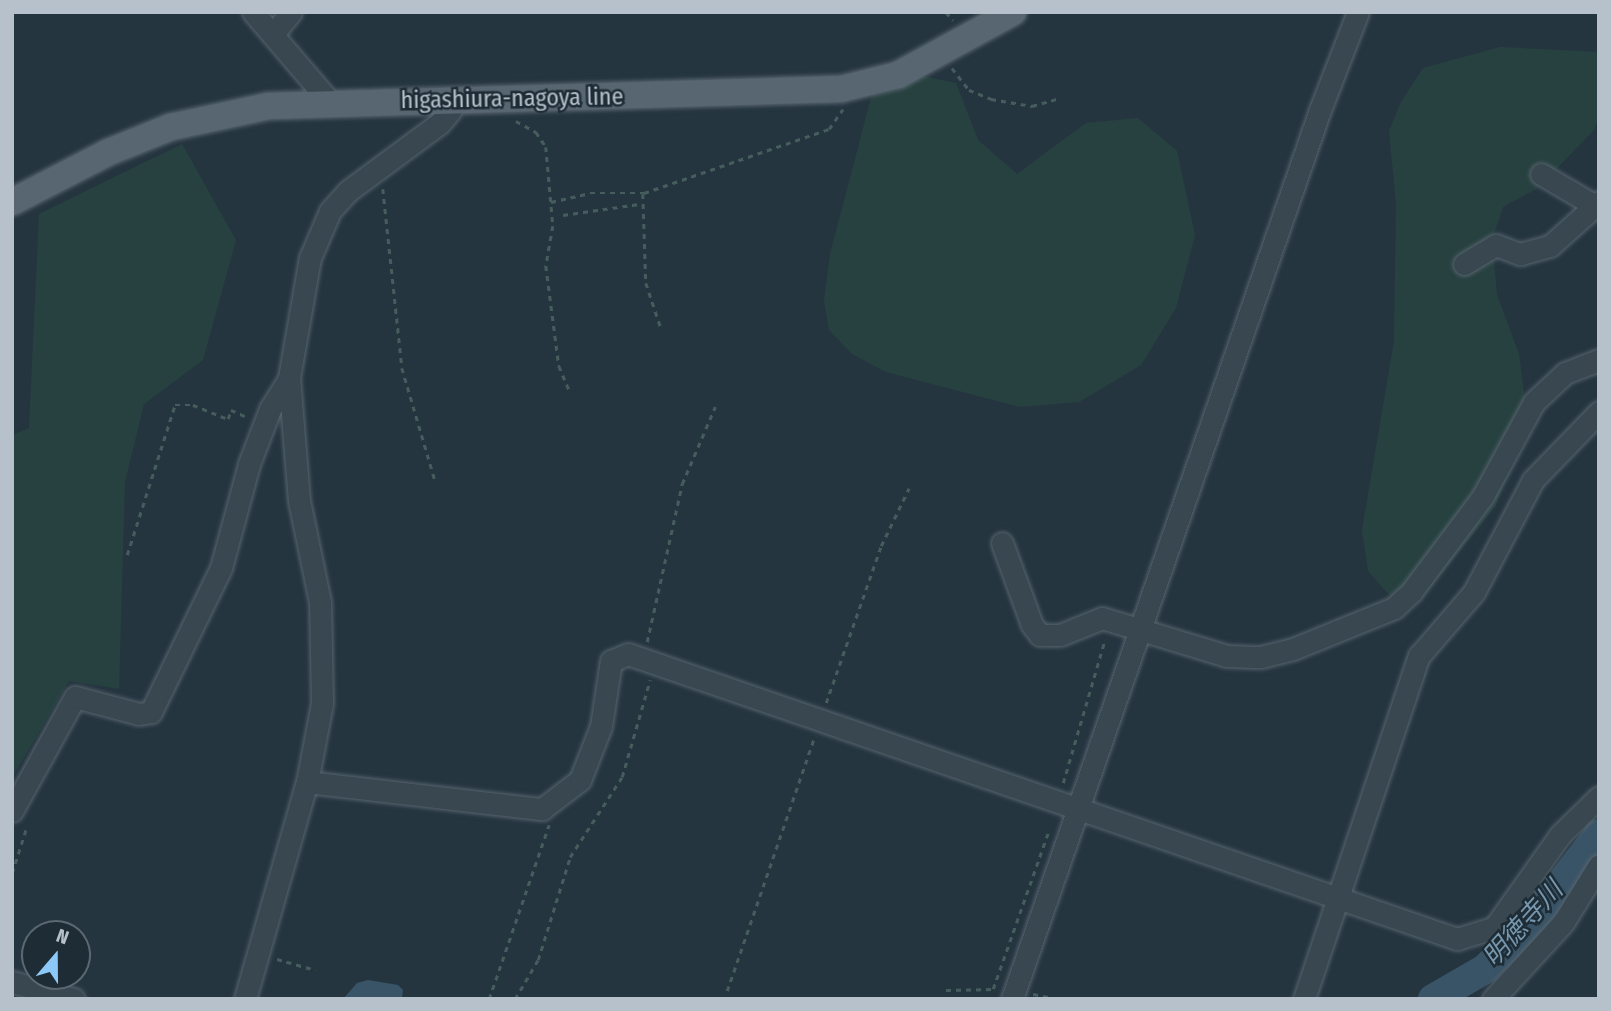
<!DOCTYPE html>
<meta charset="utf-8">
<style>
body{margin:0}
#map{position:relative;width:1611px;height:1011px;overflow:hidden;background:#253540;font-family:"Fira Sans Condensed","Noto Sans JP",sans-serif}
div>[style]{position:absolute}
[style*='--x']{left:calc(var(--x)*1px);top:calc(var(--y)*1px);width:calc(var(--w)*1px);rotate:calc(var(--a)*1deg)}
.green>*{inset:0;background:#274140}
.water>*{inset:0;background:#395467}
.river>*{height:30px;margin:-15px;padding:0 15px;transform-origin:15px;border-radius:15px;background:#395467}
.path>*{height:2.5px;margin-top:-1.25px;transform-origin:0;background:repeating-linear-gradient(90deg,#455d5c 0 5px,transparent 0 10px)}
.roads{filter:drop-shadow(0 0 2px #57646e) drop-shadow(0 0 2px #57646e)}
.minor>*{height:21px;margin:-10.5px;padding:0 10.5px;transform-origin:10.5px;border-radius:10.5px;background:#394750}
.major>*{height:26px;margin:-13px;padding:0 13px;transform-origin:13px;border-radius:13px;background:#576670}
span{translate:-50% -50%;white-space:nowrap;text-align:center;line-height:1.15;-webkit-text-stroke:5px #1e2c35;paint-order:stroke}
.street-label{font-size:24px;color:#b6c1cb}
.water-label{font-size:26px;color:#7697ad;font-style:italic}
.frame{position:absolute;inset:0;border:14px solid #b6c1cb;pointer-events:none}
.north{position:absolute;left:21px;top:920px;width:70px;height:70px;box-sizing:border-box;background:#1e2c35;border:2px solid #5b6871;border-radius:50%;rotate:20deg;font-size:19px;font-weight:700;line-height:28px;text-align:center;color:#b6c1cb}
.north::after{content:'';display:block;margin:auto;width:24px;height:32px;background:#8dc9f8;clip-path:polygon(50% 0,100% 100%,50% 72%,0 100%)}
</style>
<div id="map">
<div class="green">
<i style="clip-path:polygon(1500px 47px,1599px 52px,1599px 117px,1594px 130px,1538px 188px,1503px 207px,1492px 240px,1497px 295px,1519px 354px,1528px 423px,1495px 507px,1421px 599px,1398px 605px,1368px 571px,1362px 530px,1394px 341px,1396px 204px,1389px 131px,1401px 102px,1423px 68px)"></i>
<i style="clip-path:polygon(918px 75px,956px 83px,978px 140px,1017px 174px,1086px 123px,1138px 118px,1177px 151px,1195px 235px,1176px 308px,1141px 365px,1079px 402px,1020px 407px,886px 372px,852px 354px,829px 330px,824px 301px,830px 254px,872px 94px)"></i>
<i style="clip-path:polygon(182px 144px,236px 240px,203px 360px,144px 404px,125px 482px,119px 689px,69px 681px,12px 778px,12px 435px,29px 428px,39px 214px)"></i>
</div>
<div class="water">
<i style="clip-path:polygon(368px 980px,398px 985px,403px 990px,402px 999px,343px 999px,357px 983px)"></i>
</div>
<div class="river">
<i style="--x:1433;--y:999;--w:60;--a:-30"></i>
<i style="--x:1485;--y:969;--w:61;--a:-45"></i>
<i style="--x:1528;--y:926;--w:116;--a:-52.3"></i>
</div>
<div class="path">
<i style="--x:946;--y:12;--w:11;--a:49"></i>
<i style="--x:952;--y:68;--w:28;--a:52"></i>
<i style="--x:969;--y:90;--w:24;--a:22"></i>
<i style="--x:991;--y:99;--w:42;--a:9.7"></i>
<i style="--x:1032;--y:106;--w:26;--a:-16"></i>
<i style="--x:516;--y:121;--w:23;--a:29"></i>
<i style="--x:536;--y:132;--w:18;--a:56"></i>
<i style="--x:546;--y:147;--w:79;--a:84.9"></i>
<i style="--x:553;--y:226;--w:41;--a:99.9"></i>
<i style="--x:546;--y:266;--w:101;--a:82.6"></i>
<i style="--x:559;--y:366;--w:28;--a:67"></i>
<i style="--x:383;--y:189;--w:180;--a:83.9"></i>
<i style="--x:402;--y:368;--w:117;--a:73.6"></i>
<i style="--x:643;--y:194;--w:89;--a:88.1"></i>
<i style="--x:646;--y:283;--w:47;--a:71.6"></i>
<i style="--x:551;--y:202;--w:40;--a:-13"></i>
<i style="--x:590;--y:193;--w:54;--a:0"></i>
<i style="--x:644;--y:193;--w:196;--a:-19.1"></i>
<i style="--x:829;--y:129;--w:24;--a:-55"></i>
<i style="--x:563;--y:215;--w:77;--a:-8.2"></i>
<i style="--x:127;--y:555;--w:157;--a:-72.3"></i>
<i style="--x:175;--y:405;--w:18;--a:0"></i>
<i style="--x:193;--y:405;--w:38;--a:22"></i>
<i style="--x:228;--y:419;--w:9;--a:-72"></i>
<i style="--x:231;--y:410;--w:17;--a:24"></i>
<i style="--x:647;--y:642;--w:162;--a:-77.5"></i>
<i style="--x:682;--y:484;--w:84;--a:-66.8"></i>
<i style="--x:826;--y:703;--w:166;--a:-70.7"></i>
<i style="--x:881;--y:546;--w:64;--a:-64.2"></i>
<i style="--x:1063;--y:783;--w:150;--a:-73.7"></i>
<i style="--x:12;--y:873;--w:49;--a:-72.3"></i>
<i style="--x:277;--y:959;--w:40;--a:16"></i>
<i style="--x:993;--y:989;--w:165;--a:-70.6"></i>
<i style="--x:946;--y:990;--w:49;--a:-1.2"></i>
<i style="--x:727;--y:991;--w:270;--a:-71"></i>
<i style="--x:1033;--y:994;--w:25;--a:11"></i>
<i style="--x:489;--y:999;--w:184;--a:-71"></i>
<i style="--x:515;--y:999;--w:45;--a:-59.5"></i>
<i style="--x:538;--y:960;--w:108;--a:-72.7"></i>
<i style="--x:570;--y:857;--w:95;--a:-57"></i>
<i style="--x:622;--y:777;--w:101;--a:-73.9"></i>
</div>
<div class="roads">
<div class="minor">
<i style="--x:253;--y:12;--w:117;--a:49.5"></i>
<i style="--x:274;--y:33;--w:27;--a:-51"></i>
<i style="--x:1541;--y:174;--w:67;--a:30.4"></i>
<i style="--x:1464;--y:264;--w:37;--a:-31"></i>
<i style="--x:1496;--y:245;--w:26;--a:21"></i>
<i style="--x:1520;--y:254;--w:31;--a:-15"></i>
<i style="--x:1550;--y:246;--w:66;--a:-41.9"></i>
<i style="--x:1002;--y:543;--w:87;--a:69.9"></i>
<i style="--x:1032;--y:625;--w:13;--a:51"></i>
<i style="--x:1040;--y:635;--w:20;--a:0"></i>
<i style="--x:1060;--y:635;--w:45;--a:-22"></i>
<i style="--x:1102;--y:618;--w:131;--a:16.9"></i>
<i style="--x:1227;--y:656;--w:34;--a:2"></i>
<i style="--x:1261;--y:657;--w:33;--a:-14"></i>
<i style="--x:1293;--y:649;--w:109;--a:-22.1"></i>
<i style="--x:1394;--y:608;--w:25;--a:-43"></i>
<i style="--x:1412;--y:591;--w:119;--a:-53.2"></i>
<i style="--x:1483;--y:496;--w:107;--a:-61.5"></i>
<i style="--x:1534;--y:402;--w:42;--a:-43.1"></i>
<i style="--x:1565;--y:373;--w:36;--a:-21"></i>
<i style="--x:307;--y:782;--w:237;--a:6.6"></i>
<i style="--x:542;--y:809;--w:48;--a:-37.3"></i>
<i style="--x:580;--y:780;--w:58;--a:-68.7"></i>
<i style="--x:601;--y:726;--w:66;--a:-81.3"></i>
<i style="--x:611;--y:661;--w:18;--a:-22"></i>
<i style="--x:628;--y:654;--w:877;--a:18.97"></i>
<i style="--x:1457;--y:939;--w:39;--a:-17"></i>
<i style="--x:1494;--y:928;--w:114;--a:-54.6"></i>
<i style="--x:1560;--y:835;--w:54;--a:-44.3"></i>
<i style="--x:12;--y:811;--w:130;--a:-61.1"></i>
<i style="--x:75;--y:697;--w:66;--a:14.9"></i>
<i style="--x:139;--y:714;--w:12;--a:-9"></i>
<i style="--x:151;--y:712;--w:160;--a:-64.1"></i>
<i style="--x:221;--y:568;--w:108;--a:-74.9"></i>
<i style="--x:249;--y:464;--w:59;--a:-69.1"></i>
<i style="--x:270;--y:409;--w:36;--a:-58"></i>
<i style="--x:12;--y:982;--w:64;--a:15.3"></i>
<i style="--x:245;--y:999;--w:226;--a:-74.1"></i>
<i style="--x:307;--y:782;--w:80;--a:-79.2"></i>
<i style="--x:322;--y:703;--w:101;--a:-91.1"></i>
<i style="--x:320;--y:602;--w:103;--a:-101.7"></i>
<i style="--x:299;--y:501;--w:123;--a:-94.6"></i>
<i style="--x:289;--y:378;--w:122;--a:-80.1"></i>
<i style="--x:310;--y:258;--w:51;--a:-66.9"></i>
<i style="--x:330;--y:211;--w:27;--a:-48"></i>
<i style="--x:348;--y:191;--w:114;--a:-36.5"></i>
<i style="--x:440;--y:123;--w:16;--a:-50"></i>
<i style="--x:450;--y:111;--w:11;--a:-85"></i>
<i style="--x:1012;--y:999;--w:941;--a:-70.89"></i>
<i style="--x:1320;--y:110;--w:105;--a:-68.8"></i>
<i style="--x:1304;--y:999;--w:362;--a:-71.5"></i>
<i style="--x:1419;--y:656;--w:84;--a:-49.3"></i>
<i style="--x:1474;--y:592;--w:127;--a:-62.2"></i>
<i style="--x:1533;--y:480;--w:95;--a:-45.9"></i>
<i style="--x:1493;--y:999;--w:103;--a:-47.4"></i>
<i style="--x:1563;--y:923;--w:68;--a:-58.2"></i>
</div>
<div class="major">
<i style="--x:12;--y:202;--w:109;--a:-27.3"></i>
<i style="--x:109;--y:152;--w:67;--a:-22"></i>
<i style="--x:171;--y:127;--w:100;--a:-12.1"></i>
<i style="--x:269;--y:106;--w:572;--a:-1.7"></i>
<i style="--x:841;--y:89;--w:59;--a:-13.8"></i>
<i style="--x:898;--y:75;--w:131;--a:-28.7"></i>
</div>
</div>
<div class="street-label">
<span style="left:512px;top:99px;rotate:-1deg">higashiura-nagoya line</span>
</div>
<div class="water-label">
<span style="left:1523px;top:924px;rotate:-48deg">明徳寺川</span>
</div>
<div class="frame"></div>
<div class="north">N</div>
</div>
